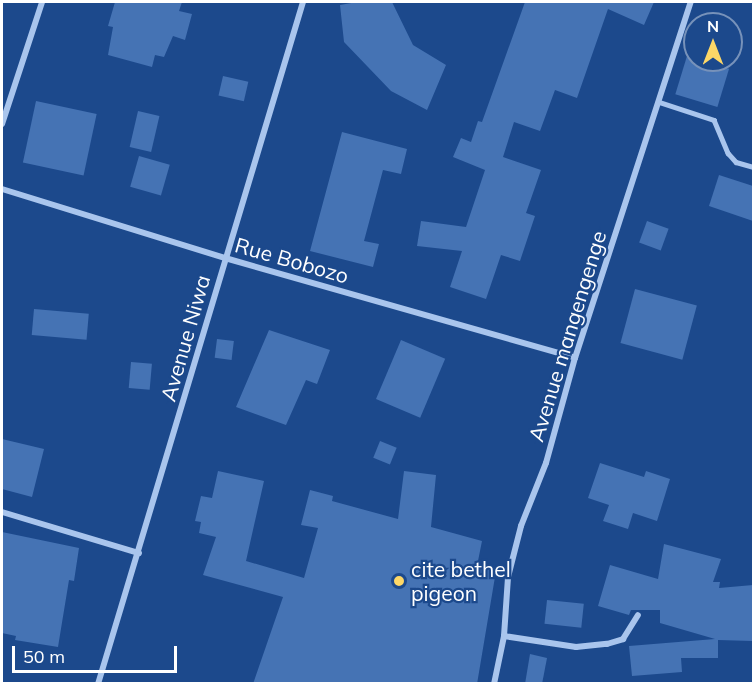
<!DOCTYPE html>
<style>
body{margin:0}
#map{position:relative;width:755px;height:685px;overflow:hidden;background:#1c498c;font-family:Mulish,sans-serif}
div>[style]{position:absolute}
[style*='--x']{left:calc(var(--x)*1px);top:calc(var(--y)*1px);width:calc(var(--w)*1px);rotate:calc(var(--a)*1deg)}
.building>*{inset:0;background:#4573b4;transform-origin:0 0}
.service>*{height:4.5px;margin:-2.25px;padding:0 2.25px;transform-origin:2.25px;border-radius:2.25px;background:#a9c5ed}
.minor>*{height:6px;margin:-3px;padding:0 3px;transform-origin:3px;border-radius:3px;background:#a9c5ed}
.dots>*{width:16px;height:16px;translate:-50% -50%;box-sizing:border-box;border:3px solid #1c498c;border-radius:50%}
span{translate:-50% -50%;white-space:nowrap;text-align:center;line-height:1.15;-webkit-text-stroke:4.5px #1c498c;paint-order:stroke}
.street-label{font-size:21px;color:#fff}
.poi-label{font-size:21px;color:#fff}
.left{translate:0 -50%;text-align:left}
.frame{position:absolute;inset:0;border:3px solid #fff;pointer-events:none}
.north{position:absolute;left:683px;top:12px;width:60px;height:60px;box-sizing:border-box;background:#1c498c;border:2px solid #7792ba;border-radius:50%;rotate:0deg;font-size:16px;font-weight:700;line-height:24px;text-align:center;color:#fff}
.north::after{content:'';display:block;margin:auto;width:21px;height:27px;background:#fdd767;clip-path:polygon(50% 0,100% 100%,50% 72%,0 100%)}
.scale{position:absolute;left:12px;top:646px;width:165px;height:27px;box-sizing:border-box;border:3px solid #fff;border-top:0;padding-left:8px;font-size:18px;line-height:21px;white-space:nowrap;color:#fff;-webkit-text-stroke:4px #1c498c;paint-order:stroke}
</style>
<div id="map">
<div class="building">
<i style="clip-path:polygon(115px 2px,182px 2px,179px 11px,192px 14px,185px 40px,173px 36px,164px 57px,155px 55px,152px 67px,108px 55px,113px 27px,108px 26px)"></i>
<i style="clip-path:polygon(357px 2px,392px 2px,413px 45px,446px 65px,427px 110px,391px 91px,344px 42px,340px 5px)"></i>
<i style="clip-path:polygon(525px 2px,654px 2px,644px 25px,608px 9px,577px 98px,555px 90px,540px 131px,514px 122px,503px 157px,541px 170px,526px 213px,535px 216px,520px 261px,501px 255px,486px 299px,450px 287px,462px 251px,417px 246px,421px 221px,466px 227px,485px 170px,453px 157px,461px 138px,471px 142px,478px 121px,482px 122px)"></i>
<i style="left:687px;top:56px;width:44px;height:40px;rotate:17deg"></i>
<i style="left:223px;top:76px;width:26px;height:20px;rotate:13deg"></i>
<i style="left:36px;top:101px;width:62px;height:63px;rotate:12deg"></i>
<i style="left:138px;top:111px;width:22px;height:37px;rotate:13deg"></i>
<i style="clip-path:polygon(342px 132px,407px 149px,401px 174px,383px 170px,364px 241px,379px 244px,373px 267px,310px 251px)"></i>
<i style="left:139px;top:156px;width:32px;height:32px;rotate:16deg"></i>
<i style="clip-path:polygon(719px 175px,753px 186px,753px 221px,709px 206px)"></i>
<i style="left:647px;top:221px;width:23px;height:23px;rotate:20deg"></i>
<i style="left:635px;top:289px;width:64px;height:56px;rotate:15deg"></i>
<i style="left:34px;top:309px;width:55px;height:26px;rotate:5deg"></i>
<i style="clip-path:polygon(269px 330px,330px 350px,317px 384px,306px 380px,286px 425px,236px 407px)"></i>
<i style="left:217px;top:339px;width:17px;height:19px;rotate:7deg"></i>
<i style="left:401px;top:340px;width:48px;height:64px;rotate:23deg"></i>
<i style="left:131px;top:362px;width:21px;height:26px;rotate:5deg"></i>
<i style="clip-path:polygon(2px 439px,44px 449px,32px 497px,2px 489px)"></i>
<i style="left:380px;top:441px;width:18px;height:18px;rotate:22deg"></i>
<i style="clip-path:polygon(600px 463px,644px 477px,646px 471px,670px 479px,657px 521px,633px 513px,628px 529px,603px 521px,609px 505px,588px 498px)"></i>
<i style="clip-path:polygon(218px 471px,264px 481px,246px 561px,304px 578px,318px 528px,301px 525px,310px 490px,333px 496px,332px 501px,398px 519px,404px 471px,436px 475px,431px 527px,482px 541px,477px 566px,496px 571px,477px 684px,253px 684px,283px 597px,203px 575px,216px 537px,199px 533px,201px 522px,195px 521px,201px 496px,212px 498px)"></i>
<i style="clip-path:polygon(2px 532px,79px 548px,74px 581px,69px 580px,58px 647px,15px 640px,16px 636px,2px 633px)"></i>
<i style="clip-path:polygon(664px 544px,721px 559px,713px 582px,720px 582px,719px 588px,753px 585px,753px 641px,718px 640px,718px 658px,681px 658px,682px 672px,632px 676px,629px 646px,715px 639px,660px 623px,660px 610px,631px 610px,629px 615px,598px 606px,610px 565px,658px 579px)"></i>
<i style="left:547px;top:600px;width:37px;height:24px;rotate:6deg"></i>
<i style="clip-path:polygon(530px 654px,547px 658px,542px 684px,525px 684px)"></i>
</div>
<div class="service">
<i style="--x:659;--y:102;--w:58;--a:18.1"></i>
<i style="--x:714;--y:120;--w:36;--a:67"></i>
<i style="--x:728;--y:153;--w:12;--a:48"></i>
<i style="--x:736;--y:162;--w:19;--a:16"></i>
</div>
<div class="minor">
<i style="--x:2;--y:124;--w:128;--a:-71.8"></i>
<i style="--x:2;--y:189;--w:233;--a:17.2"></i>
<i style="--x:225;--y:258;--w:364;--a:15.9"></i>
<i style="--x:2;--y:512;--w:143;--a:16.7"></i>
<i style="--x:504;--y:636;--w:73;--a:8.7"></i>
<i style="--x:576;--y:647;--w:31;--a:-6"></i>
<i style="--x:607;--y:644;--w:17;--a:-17"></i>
<i style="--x:623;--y:639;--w:28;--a:-58"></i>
<i style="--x:98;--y:684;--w:712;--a:-73.27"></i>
<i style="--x:494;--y:684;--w:49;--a:-78.2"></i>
<i style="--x:504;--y:636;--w:59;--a:-86.1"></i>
<i style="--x:508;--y:577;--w:53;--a:-75.7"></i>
<i style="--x:521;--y:526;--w:68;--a:-68.4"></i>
<i style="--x:546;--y:463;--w:109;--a:-74.6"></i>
<i style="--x:575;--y:358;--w:374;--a:-72"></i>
</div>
<div class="dots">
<i style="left:399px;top:581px;background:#fdd767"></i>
</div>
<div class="street-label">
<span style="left:292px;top:260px;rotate:16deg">Rue Bobozo</span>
<span style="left:567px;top:336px;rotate:-73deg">Avenue mangengenge</span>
<span style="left:185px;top:338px;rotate:-74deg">Avenue Niwa</span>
</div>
<div class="poi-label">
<span class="left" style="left:411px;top:581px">cite bethel<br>pigeon</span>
</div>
<div class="frame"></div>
<div class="north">N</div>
<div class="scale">50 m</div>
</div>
